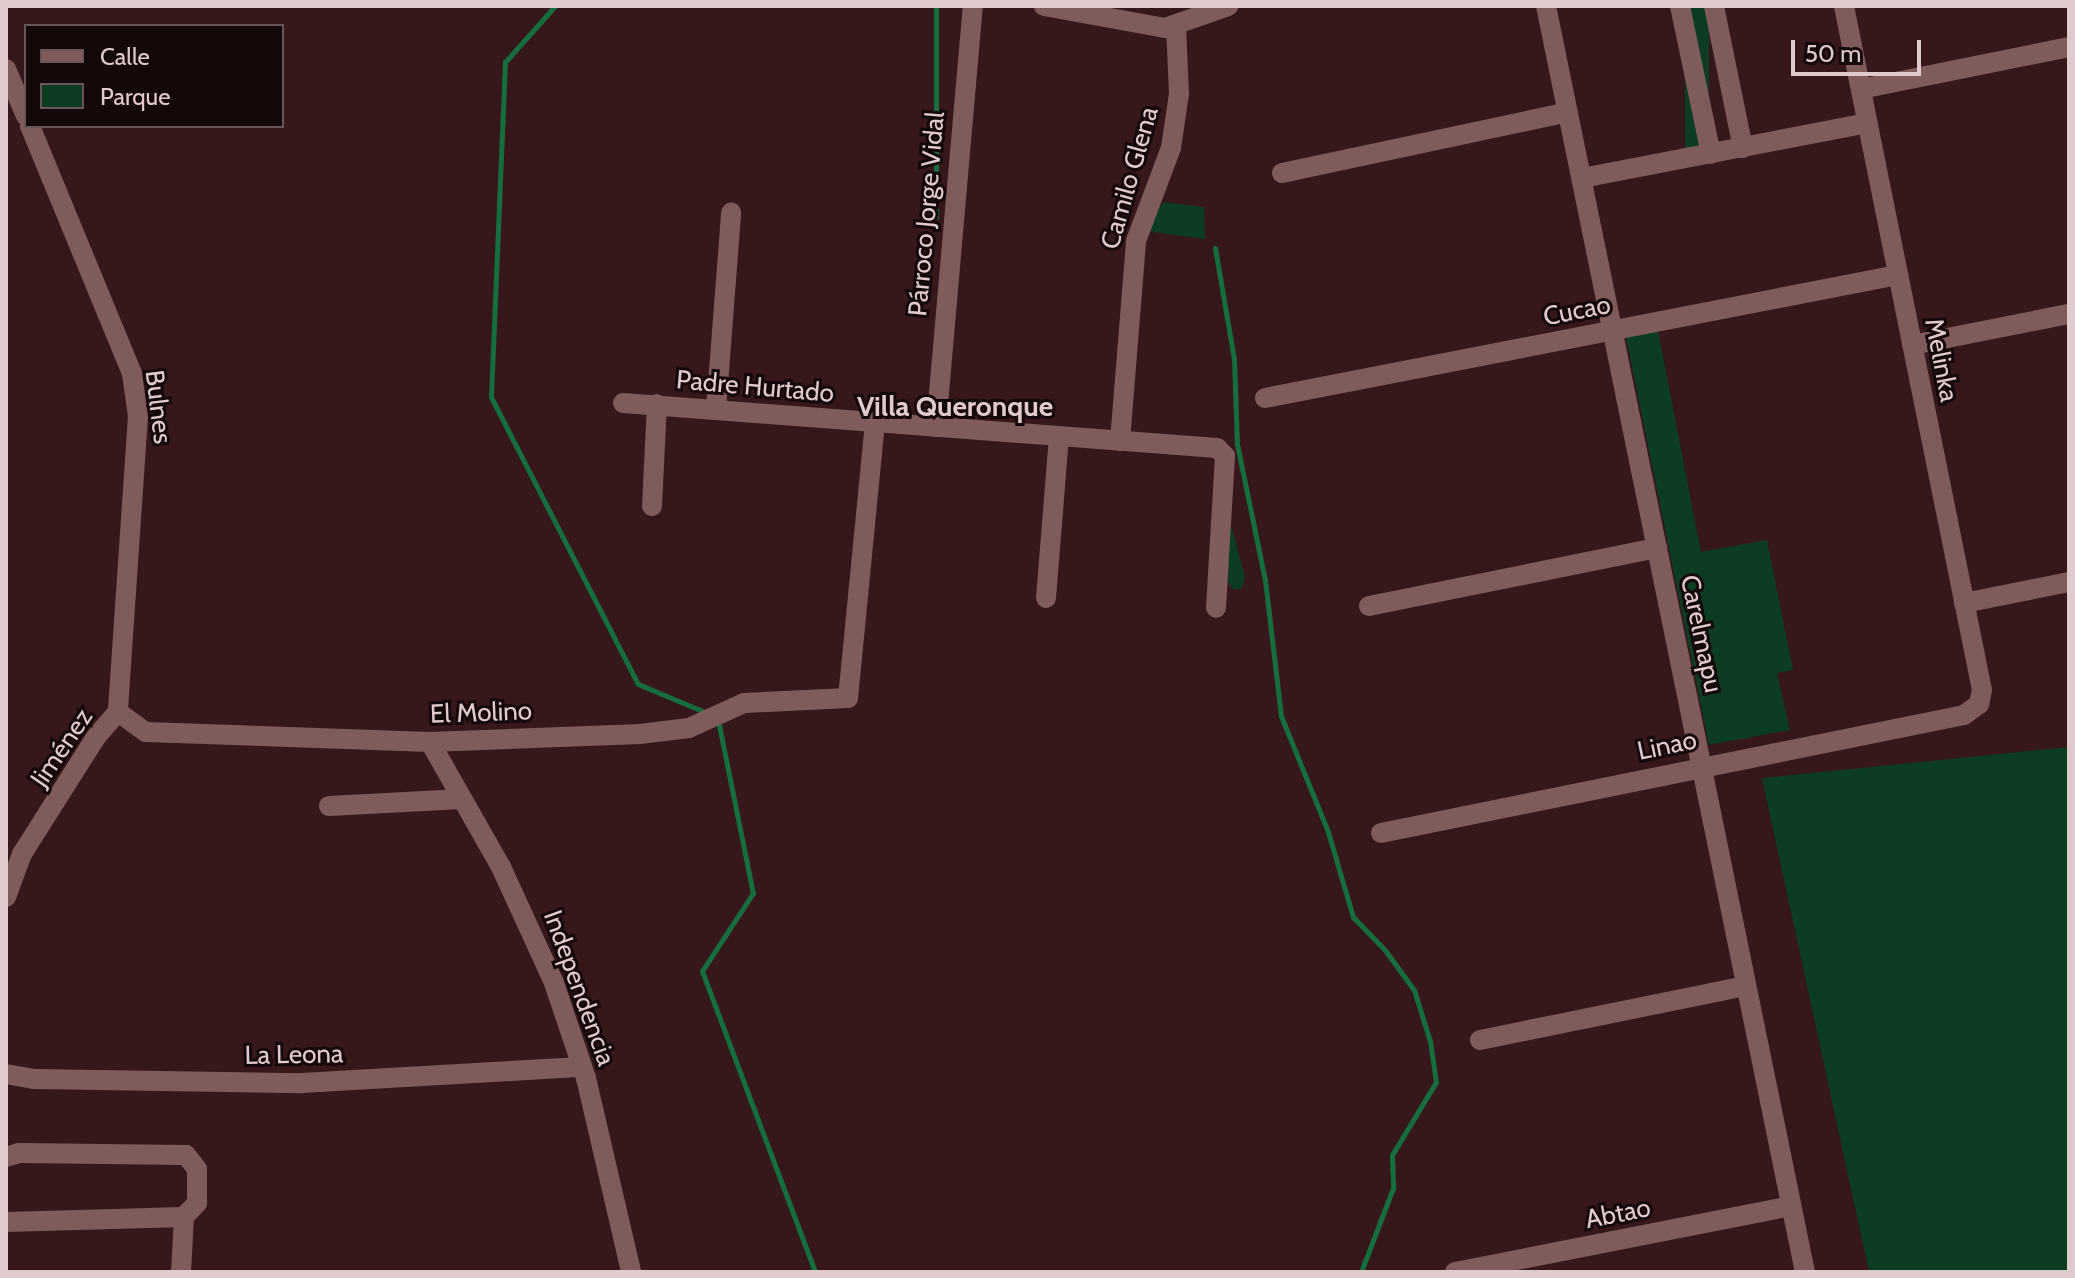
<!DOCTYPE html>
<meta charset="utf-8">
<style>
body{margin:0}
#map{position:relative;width:2075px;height:1278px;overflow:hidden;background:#36181a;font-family:Cabin,sans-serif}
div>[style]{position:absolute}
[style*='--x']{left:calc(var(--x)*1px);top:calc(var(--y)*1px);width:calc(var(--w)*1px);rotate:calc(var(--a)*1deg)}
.green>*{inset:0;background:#0c3c22;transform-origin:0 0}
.stream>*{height:5px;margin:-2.5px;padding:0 2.5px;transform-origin:2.5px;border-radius:2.5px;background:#166d3f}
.minor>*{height:20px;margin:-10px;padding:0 10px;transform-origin:10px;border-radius:10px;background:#7f5b5c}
span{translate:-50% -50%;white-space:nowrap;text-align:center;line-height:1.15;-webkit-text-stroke:6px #150808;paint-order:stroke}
.street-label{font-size:26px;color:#e0cbcc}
.neighbourhood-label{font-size:28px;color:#e0cbcc;font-weight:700}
.frame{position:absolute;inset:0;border:8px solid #e0cbcc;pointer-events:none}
.legend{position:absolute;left:24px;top:24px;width:260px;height:104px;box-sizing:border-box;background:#150808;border:2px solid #665656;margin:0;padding:10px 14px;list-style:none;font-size:24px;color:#e0cbcc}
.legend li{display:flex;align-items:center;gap:16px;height:40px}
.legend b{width:40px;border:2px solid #665656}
.scale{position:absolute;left:1791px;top:40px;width:130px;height:36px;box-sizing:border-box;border:4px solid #e0cbcc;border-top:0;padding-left:10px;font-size:24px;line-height:28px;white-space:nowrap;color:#e0cbcc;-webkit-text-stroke:6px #150808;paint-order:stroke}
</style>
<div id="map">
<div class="green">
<i style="left:1685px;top:6px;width:24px;height:142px"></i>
<i style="clip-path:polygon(1163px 202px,1204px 207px,1205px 239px,1146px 231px)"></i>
<i style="clip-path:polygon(1658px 331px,1701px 552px,1767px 540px,1793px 670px,1777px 673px,1790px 730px,1709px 745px,1626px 337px)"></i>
<i style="clip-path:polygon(1226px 507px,1245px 577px,1242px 588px,1234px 590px,1225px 578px)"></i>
<i style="clip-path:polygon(2069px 747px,2069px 1272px,1869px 1272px,1762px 778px)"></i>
</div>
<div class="stream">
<i style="--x:555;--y:6;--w:75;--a:131.8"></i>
<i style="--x:505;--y:62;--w:335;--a:92.4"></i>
<i style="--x:491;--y:397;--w:322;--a:62.9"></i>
<i style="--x:638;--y:684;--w:75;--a:22.8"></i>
<i style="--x:936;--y:6;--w:211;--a:90"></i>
<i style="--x:1215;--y:248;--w:113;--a:80.3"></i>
<i style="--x:1234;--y:359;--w:85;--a:88"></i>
<i style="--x:1237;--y:444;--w:139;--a:78.4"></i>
<i style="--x:1265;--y:580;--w:137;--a:83.3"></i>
<i style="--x:1281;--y:716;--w:125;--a:67.9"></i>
<i style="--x:1328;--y:832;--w:89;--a:73.6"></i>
<i style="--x:1353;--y:917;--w:46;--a:45.9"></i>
<i style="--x:1385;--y:950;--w:49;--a:54.1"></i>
<i style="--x:1414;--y:990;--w:53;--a:72.6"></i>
<i style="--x:1430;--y:1041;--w:41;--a:81.7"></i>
<i style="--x:1436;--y:1082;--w:85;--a:121.1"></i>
<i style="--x:1392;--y:1155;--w:33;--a:88"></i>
<i style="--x:1393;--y:1188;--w:90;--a:110.9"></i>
<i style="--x:718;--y:720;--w:177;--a:78.6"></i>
<i style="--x:753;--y:893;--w:93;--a:123.2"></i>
<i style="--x:702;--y:971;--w:322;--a:69.4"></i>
</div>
<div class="minor">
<i style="--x:1044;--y:6;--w:123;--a:10.3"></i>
<i style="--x:1165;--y:28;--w:67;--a:-19.2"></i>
<i style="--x:1546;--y:6;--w:1292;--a:78.44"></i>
<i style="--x:1680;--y:6;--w:151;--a:78.2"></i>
<i style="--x:1714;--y:6;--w:145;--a:78.5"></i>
<i style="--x:6;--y:69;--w:51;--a:66.9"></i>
<i style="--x:1861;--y:89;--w:212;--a:-11.4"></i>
<i style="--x:30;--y:126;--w:268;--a:67.6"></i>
<i style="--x:132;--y:374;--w:42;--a:81.9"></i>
<i style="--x:138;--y:416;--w:297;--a:93.9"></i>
<i style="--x:1282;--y:173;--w:292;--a:-12"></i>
<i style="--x:1582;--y:178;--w:290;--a:-10.9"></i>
<i style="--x:1912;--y:345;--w:160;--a:-11.2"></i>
<i style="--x:1265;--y:398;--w:645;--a:-11"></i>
<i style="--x:623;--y:403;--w:596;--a:4.33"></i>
<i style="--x:1217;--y:448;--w:11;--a:45"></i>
<i style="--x:1225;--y:456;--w:152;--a:93.4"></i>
<i style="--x:716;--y:410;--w:198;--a:-85.6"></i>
<i style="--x:936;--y:427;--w:423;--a:-85"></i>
<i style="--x:1120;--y:441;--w:201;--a:-85.4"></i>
<i style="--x:1136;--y:241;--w:99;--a:-69.4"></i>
<i style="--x:1171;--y:148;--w:55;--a:-81.6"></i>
<i style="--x:1179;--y:94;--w:68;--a:-92.5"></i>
<i style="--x:652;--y:506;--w:102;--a:-87.2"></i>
<i style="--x:1046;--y:598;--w:162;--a:-85.4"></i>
<i style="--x:1964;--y:603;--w:107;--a:-11.3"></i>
<i style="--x:1369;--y:606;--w:294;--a:-11.4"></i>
<i style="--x:118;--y:712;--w:34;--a:36"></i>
<i style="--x:146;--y:732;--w:284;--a:2"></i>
<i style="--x:430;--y:742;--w:210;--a:-2.2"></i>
<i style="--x:640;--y:734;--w:49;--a:-7"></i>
<i style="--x:689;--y:728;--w:60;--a:-24.4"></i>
<i style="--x:744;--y:703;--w:104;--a:-2.8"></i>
<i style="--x:848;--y:698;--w:275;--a:-84.4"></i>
<i style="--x:430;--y:742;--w:144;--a:60.4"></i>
<i style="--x:501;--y:867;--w:128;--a:65.4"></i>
<i style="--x:554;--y:983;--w:100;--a:71.4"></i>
<i style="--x:586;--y:1078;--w:199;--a:76.9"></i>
<i style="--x:329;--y:806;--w:133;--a:-3"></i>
<i style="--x:1381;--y:833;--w:595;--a:-11.44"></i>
<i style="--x:1964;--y:715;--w:19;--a:-36"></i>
<i style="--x:1979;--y:704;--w:14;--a:-78"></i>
<i style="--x:1982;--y:690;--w:698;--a:-101.41"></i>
<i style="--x:6;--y:897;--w:46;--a:-69.6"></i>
<i style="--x:22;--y:854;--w:138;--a:-57.7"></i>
<i style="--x:96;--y:737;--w:33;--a:-49"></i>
<i style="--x:1480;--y:1040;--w:271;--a:-11.5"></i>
<i style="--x:6;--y:1074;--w:28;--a:10"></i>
<i style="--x:34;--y:1079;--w:268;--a:0.9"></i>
<i style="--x:302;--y:1083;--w:280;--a:-3.3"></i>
<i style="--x:6;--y:1157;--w:14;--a:-17"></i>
<i style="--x:19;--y:1153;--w:167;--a:0.7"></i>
<i style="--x:186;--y:1155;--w:18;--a:52"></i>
<i style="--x:197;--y:1169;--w:34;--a:90"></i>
<i style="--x:197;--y:1203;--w:19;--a:133"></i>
<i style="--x:184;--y:1217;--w:178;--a:178.4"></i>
<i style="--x:181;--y:1272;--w:55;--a:-86.9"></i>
<i style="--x:1455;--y:1272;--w:342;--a:-11.1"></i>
</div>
<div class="street-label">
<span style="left:1130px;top:178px;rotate:-74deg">Camilo Glena</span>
<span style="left:927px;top:214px;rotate:-85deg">Párroco Jorge Vidal</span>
<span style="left:1577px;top:311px;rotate:-11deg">Cucao</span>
<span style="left:1941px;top:360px;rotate:79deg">Melinka</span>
<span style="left:755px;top:387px;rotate:5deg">Padre Hurtado</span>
<span style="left:158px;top:407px;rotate:83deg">Bulnes</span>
<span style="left:1701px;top:634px;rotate:78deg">Carelmapu</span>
<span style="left:481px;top:713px;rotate:-2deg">El Molino</span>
<span style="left:1667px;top:746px;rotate:-12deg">Linao</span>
<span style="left:62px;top:748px;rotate:-56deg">Jiménez</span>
<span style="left:579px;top:988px;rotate:70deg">Independencia</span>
<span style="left:294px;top:1055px;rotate:-1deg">La Leona</span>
<span style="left:1618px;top:1214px;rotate:-11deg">Abtao</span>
</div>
<div class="neighbourhood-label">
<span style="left:955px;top:406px">Villa Queronque</span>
</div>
<div class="frame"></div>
<ul class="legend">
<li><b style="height:10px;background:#7f5b5c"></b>Calle</li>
<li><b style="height:22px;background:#0c3c22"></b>Parque</li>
</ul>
<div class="scale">50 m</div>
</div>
